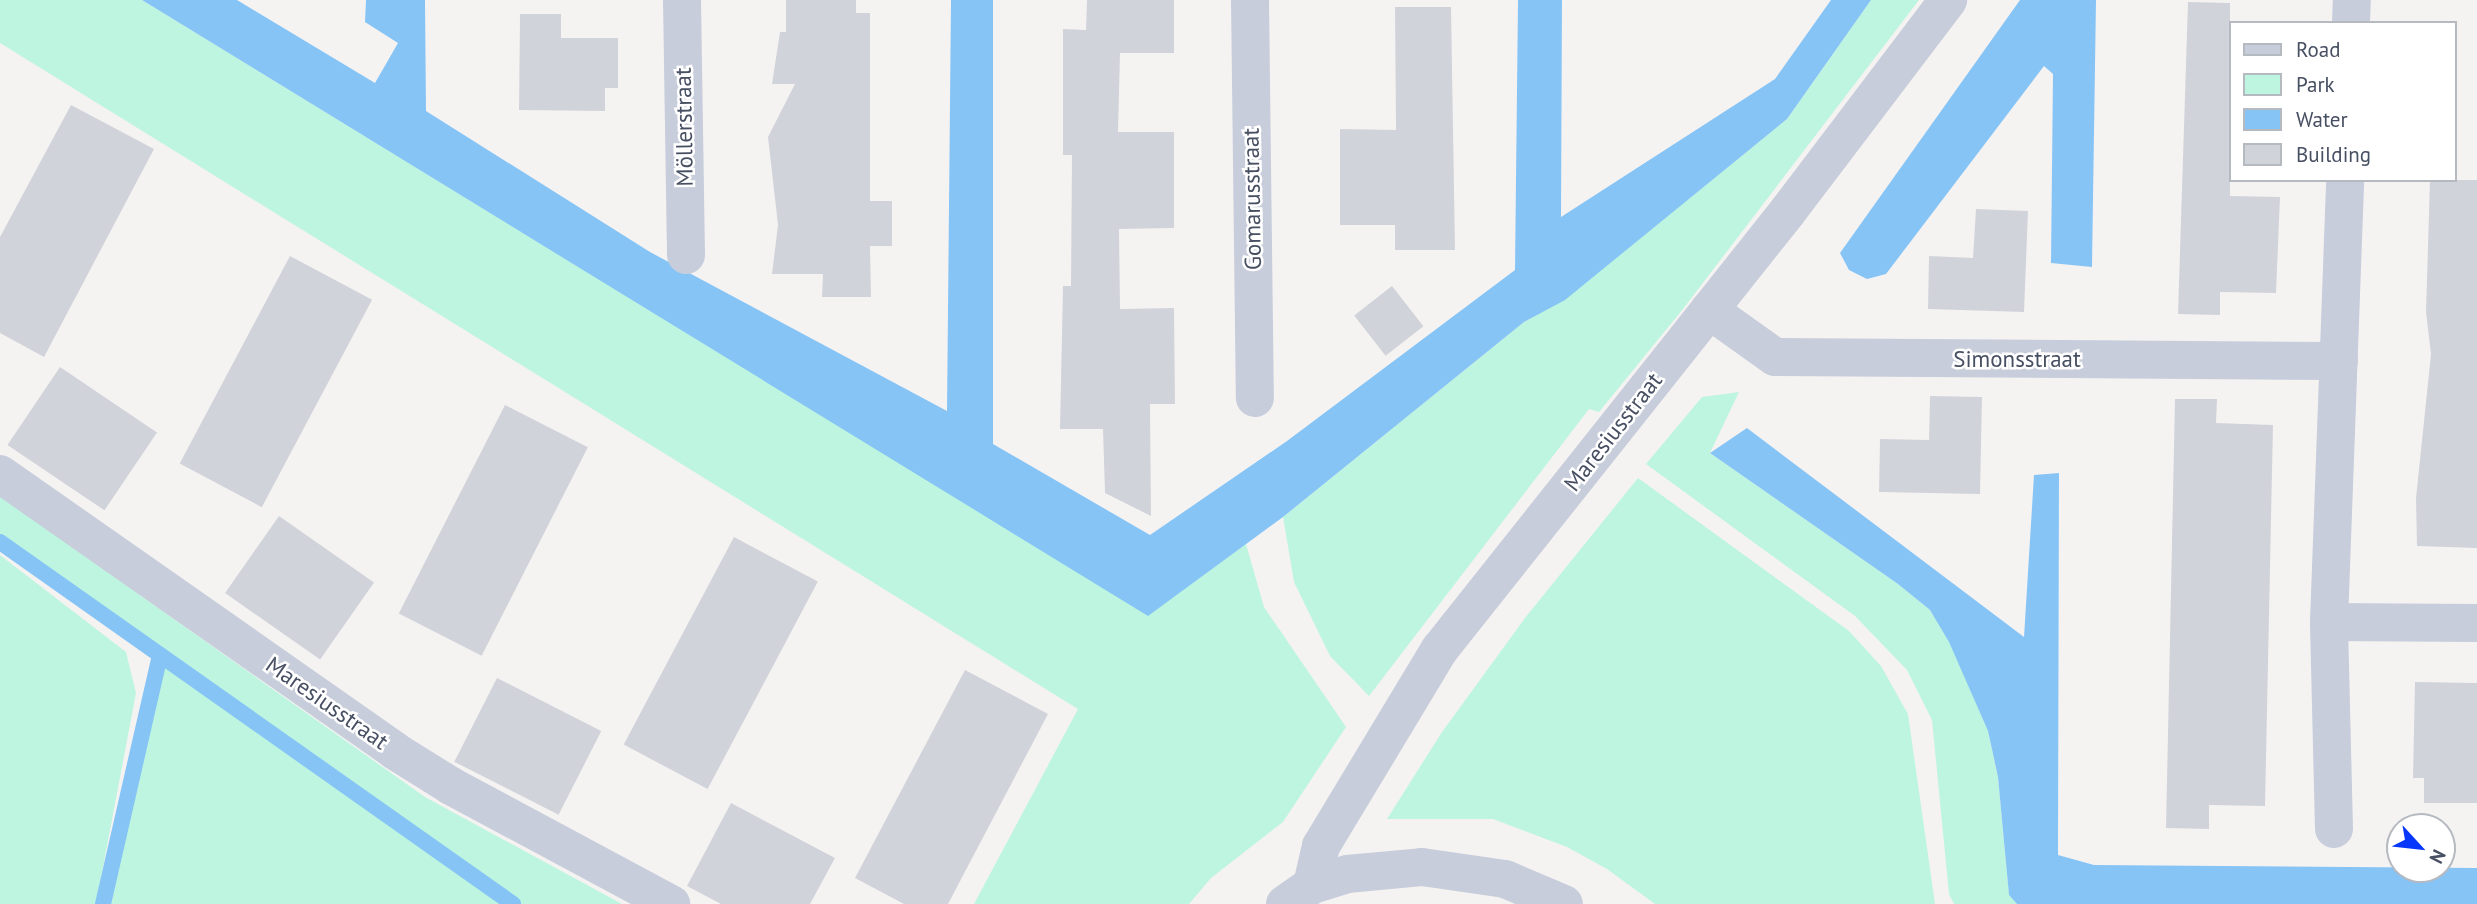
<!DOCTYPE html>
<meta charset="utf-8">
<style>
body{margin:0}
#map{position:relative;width:2477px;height:904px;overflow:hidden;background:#f5f3f2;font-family:"PT Sans",sans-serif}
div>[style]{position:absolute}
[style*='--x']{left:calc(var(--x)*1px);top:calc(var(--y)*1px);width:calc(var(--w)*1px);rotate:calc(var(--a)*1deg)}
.green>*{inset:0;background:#bef5e0}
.water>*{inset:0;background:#87c4f6}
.stream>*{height:16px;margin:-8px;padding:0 8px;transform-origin:8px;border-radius:8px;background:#87c4f6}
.building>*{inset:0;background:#d1d3da;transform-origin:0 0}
.street>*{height:38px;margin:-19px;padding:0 19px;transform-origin:19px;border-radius:19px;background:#c8cddb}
span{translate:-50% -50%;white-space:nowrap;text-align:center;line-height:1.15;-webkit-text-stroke:5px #fff;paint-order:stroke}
.street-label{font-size:23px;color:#474f62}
.legend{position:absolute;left:2229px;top:21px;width:228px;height:161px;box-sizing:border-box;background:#fff;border:2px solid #b5b9c0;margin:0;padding:9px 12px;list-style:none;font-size:21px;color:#474f62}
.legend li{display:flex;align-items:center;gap:14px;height:35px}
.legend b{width:35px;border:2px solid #b5b9c0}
.north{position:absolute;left:2386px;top:813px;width:70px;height:70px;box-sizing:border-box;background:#fff;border:2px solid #b5b9c0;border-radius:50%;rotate:117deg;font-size:19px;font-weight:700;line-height:28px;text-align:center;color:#474f62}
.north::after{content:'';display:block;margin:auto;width:24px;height:32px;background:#0737fa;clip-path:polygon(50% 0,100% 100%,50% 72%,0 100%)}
</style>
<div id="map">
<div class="green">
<i style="clip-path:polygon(0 0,142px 0,1148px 615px,1246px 544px,1264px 607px,1346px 727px,1283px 822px,1211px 878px,1189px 904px,974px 904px,1078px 709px,0 43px)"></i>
<i style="clip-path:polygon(1871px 0,1919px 0,1683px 309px,1599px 412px,1589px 409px,1369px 696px,1330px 656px,1294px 582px,1283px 517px,1524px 322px,1565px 299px,1787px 119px)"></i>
<i style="clip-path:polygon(1739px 392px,1710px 453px,1898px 584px,1930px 610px,1950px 642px,1988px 731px,1998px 777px,2009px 895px,2017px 904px,1954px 904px,1949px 894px,1932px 720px,1907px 670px,1855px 616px,1646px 464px,1702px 397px)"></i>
<i style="clip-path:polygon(1638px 478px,1849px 631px,1881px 666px,1908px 714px,1935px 904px,1655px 904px,1607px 869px,1567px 847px,1493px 819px,1387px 819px,1442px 732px,1525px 618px)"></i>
<i style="clip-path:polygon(0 496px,425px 797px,622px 904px,101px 904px,120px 819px,134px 785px,156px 659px,0 550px)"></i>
<i style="clip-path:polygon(0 555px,126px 652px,136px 693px,96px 904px,0 904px)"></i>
</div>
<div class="water">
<i style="clip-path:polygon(142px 0,237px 0,375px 83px,398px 43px,365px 22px,366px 0,425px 0,426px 111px,650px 252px,947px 411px,951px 0,993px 0,993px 444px,1150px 535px,1287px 441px,1515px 270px,1518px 0,1562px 0,1561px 217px,1775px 79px,1831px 0,1871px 0,1787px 119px,1565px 300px,1524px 322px,1283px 517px,1148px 616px)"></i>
<i style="clip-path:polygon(2020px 0,2096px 0,2092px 267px,2051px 263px,2053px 74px,2044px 66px,1886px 274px,1867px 279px,1849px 270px,1840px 253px)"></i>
<i style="clip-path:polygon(1747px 428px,2024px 637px,2034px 475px,2059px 473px,2058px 855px,2094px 865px,2477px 868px,2477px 904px,2017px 904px,2009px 895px,1998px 777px,1988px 731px,1949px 642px,1930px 610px,1898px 584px,1710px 453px)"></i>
</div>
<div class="stream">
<i style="--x:0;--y:542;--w:628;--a:35.21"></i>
<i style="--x:103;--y:904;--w:255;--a:-77.1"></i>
</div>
<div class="building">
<i style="clip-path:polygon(786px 0,856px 0,856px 13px,870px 13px,870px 201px,892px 201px,892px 246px,870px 246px,871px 297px,822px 297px,823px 274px,772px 274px,778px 225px,768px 137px,795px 84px,772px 84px,780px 32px,786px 32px)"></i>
<i style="clip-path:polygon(1087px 0,1174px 0,1174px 53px,1120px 53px,1118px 132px,1174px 132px,1174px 228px,1119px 229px,1120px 309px,1174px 308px,1175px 404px,1150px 404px,1151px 516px,1105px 493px,1103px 429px,1060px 429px,1063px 286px,1071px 286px,1072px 155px,1063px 155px,1063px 29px,1086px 30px)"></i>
<i style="clip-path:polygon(2188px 2px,2230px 3px,2230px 196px,2280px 197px,2276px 293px,2220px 292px,2220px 315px,2178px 314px)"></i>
<i style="clip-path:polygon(1395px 7px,1451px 7px,1455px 250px,1395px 250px,1395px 225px,1340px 225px,1340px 129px,1396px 130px)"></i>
<i style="clip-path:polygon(520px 14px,561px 14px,561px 38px,618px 38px,618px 88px,605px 88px,605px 111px,519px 110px)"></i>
<i style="clip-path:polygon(71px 105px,154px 149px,44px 357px,0 333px,0 237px)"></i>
<i style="clip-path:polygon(2430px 180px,2477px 180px,2477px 548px,2417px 546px,2416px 498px,2431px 354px,2426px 312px)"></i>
<i style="clip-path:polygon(1976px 209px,2028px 211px,2024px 312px,1928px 309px,1929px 256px,1973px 258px)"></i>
<i style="left:290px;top:256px;width:93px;height:235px;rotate:28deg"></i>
<i style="left:1392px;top:286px;width:51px;height:48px;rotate:52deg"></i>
<i style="left:60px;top:367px;width:117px;height:94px;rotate:34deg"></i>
<i style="clip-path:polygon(1930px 396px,1982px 397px,1980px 494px,1879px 492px,1880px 439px,1929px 440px)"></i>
<i style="clip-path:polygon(2175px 399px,2217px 399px,2216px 423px,2273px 425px,2265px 806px,2209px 805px,2209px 829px,2166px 828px)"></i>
<i style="left:505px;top:405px;width:93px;height:234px;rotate:27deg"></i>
<i style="left:279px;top:516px;width:116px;height:94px;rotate:35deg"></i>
<i style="left:734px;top:537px;width:95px;height:235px;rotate:28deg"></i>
<i style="clip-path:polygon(965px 670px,1048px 714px,948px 904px,904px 904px,855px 878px)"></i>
<i style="left:497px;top:678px;width:117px;height:94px;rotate:27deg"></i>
<i style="clip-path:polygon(2415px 682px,2477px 683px,2477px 803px,2424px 803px,2424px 778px,2413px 778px)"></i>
<i style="clip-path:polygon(731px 803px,835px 858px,810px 904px,721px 904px,687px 886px)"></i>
</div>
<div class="street">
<i style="--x:682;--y:0;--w:255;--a:89.1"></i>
<i style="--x:1250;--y:0;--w:398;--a:89.3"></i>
<i style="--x:2351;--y:23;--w:23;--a:-88"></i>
<i style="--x:1709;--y:310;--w:81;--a:35.5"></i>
<i style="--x:1775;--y:357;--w:564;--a:0.41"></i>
<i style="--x:0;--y:474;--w:482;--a:35"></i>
<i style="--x:395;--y:751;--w:66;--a:32"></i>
<i style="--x:451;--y:786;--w:250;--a:28.2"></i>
<i style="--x:2329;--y:622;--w:148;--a:0.4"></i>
<i style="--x:2334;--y:829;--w:207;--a:-91.4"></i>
<i style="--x:2329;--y:622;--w:442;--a:-87.9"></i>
<i style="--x:1312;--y:885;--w:40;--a:-77"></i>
<i style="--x:1321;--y:846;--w:230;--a:-58.9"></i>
<i style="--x:1440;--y:649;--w:559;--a:-51.53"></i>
<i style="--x:1788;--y:211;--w:265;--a:-52.8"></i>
<i style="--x:1285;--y:904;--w:33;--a:-35"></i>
<i style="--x:1312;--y:885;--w:37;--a:-17"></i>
<i style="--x:1347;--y:874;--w:75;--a:-5.3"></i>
<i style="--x:1422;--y:867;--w:84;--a:8.2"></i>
<i style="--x:1505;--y:879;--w:64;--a:23"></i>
</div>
<div class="street-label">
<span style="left:684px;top:127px;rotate:-91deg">Möllerstraat</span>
<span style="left:1252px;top:199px;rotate:-91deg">Gomarusstraat</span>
<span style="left:2017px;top:359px">Simonsstraat</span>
<span style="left:1613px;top:432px;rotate:-52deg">Maresiusstraat</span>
<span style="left:327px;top:703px;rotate:35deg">Maresiusstraat</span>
</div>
<ul class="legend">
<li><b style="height:9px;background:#c8cddb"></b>Road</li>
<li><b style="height:19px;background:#bef5e0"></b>Park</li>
<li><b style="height:19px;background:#87c4f6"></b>Water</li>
<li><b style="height:19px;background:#d1d3da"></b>Building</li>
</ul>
<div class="north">N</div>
</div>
